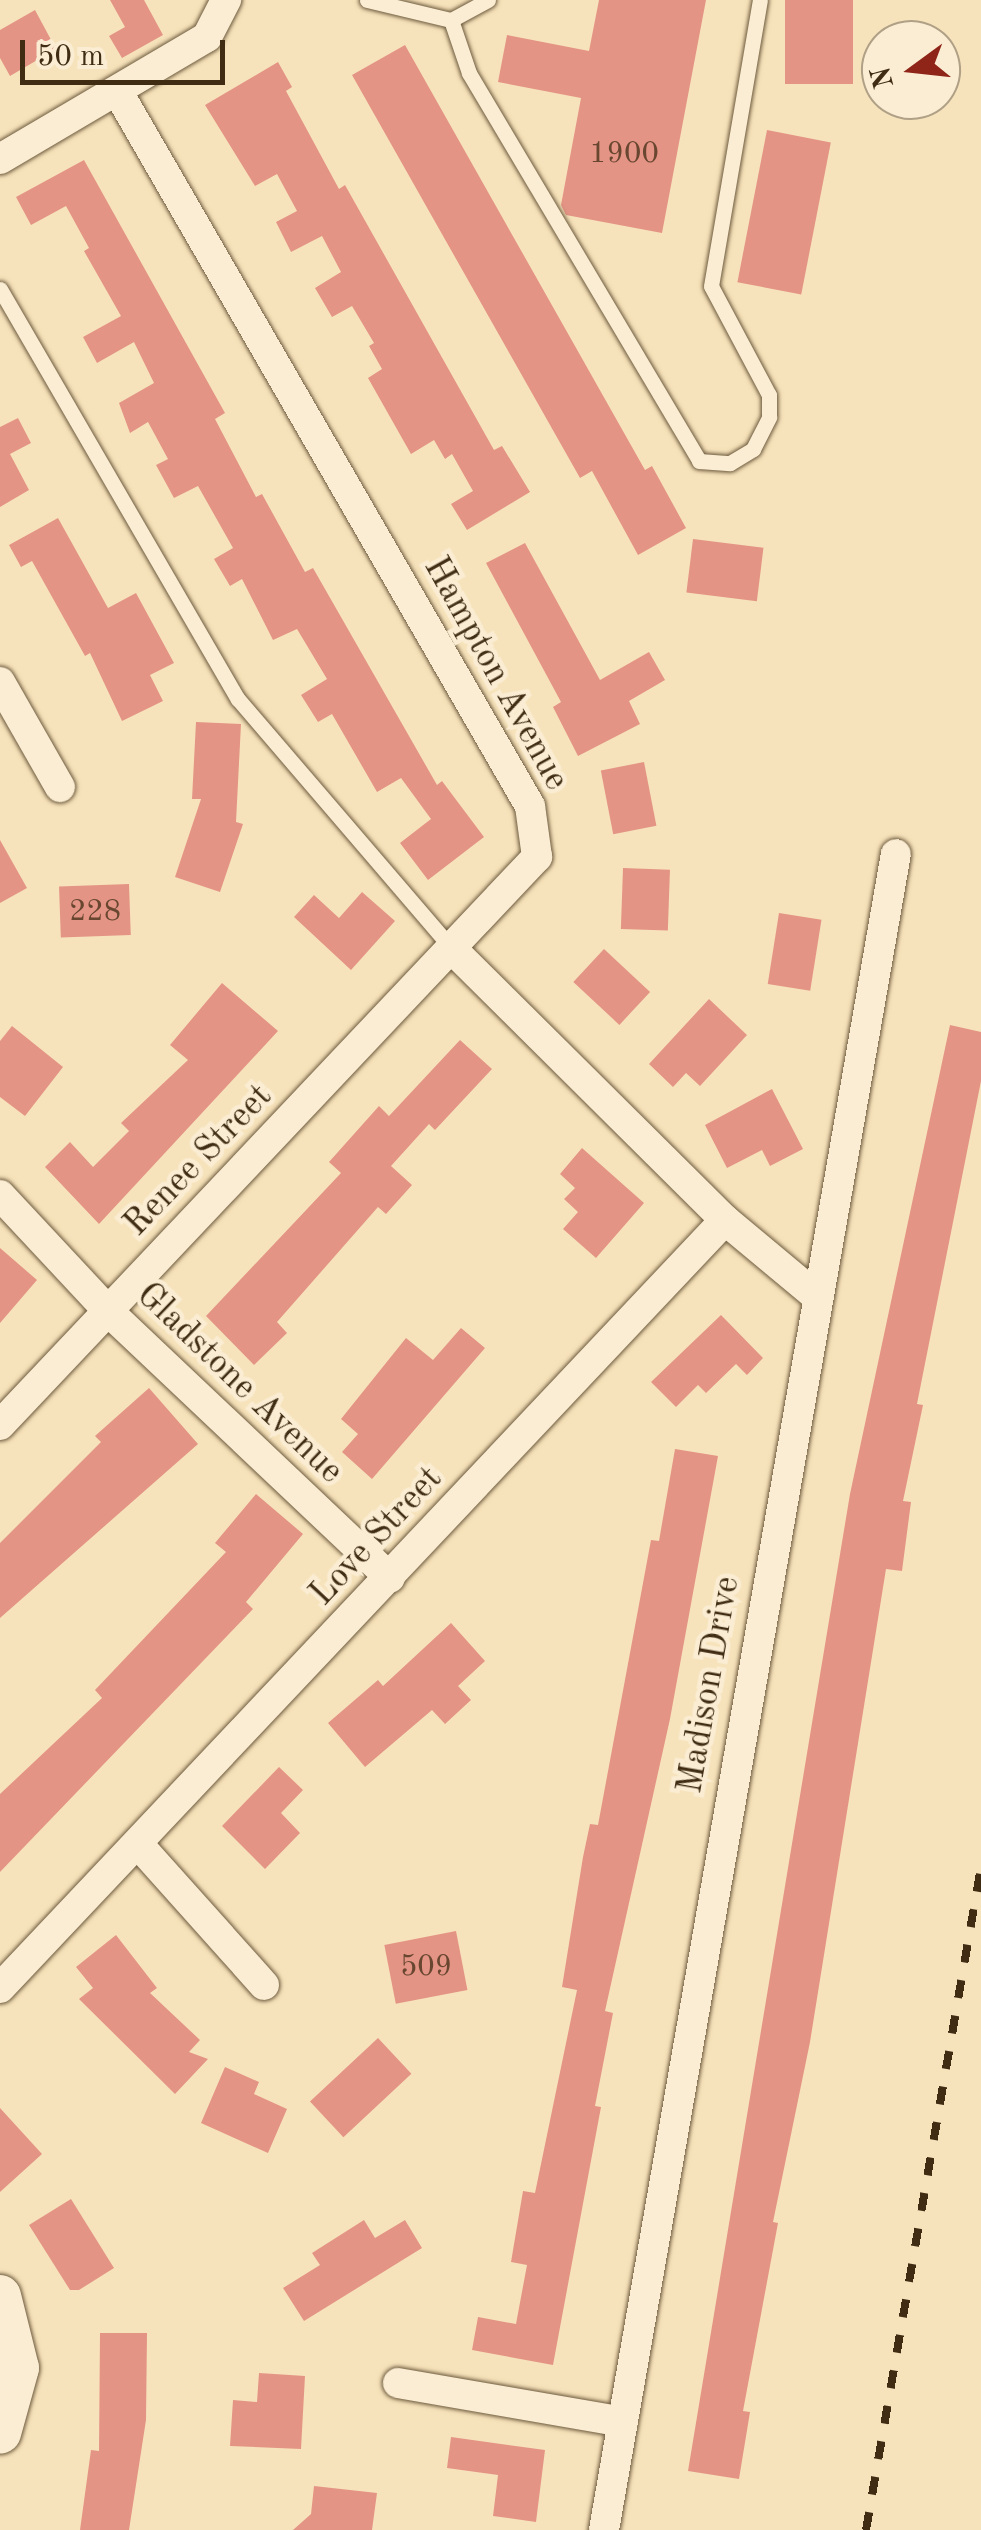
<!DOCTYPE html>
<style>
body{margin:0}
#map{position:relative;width:981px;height:2530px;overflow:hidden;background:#f7e3bb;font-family:"Old Standard TT",serif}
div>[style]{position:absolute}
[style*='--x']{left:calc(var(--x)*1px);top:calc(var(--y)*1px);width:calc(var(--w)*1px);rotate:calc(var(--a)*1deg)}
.building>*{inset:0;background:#e49485;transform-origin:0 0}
.roads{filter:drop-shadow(0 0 2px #6d5a3d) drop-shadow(0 0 2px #6d5a3d)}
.lane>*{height:15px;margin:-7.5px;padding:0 7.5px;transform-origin:7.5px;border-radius:7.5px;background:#faedd3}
.street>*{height:30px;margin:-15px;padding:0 15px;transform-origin:15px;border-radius:15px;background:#faedd3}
.secondary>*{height:42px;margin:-21px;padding:0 21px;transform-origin:21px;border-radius:21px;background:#faedd3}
.rail>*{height:8px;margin-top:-4px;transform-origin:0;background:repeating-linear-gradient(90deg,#3f2c13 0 18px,transparent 0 36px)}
span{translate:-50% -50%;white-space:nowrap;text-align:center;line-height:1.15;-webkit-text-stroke:9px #faedd3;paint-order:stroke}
.number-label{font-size:30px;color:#684630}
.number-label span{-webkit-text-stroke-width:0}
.street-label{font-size:35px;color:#3f2c13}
.north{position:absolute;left:861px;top:20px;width:100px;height:100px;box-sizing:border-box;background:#faedd3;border:2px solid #afa086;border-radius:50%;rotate:255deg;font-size:28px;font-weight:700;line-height:40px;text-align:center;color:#3f2c13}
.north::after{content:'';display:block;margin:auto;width:35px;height:45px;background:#8f2418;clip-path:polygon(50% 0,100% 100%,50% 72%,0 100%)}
.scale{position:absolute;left:20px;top:40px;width:205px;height:45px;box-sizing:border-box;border:5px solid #3f2c13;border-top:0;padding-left:12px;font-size:30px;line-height:35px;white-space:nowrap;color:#3f2c13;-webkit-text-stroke:8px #faedd3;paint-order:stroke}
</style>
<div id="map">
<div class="building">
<i style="clip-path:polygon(110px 0,144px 0,163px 35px,122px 58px,109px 36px,125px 27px)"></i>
<i style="clip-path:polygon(599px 0,706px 0,662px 233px,566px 215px,561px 205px,581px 98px,498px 82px,507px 35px,589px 51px)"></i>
<i style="left:785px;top:0;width:68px;height:84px"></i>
<i style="clip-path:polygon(35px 10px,56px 49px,10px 76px,0 58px,0 30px)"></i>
<i style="clip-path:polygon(405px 45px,645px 470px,652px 466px,686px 528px,638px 555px,592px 471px,580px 478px,352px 75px)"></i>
<i style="clip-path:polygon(278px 62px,292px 87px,286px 91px,339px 189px,345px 185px,494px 450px,502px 446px,530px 492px,467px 530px,451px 504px,473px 491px,452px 454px,445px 459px,434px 440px,411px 454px,368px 378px,382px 369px,369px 346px,374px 343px,352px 306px,332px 317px,315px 288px,341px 272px,322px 236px,291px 252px,276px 222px,297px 211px,277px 174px,255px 186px,205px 105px)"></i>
<i style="left:767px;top:130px;width:65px;height:155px;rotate:11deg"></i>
<i style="clip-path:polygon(84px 160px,225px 413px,215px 419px,256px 497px,262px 494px,305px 572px,313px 568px,437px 785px,442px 781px,484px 837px,428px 880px,400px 843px,431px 819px,401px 778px,377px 792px,332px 714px,318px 722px,301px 695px,327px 679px,297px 629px,273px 640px,242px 579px,230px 586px,214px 559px,233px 548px,198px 486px,174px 498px,156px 465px,168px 459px,148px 422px,130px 433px,119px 403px,154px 383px,134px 342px,97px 363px,83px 337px,121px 316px,84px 251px,89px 248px,66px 206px,31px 225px,16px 197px)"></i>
<i style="clip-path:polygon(18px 418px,31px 443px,10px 454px,29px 490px,0 507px,0 427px)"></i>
<i style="clip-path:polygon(58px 518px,108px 608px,136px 593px,174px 663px,150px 675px,163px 701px,122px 721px,90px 653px,85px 656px,32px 561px,21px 567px,9px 545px)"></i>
<i style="left:693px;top:539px;width:71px;height:54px;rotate:7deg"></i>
<i style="clip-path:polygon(525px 543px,600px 680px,649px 652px,665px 680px,629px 701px,640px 724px,578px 756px,553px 707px,561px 702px,486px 563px)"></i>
<i style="clip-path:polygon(196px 722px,241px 724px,236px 822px,243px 824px,220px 892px,175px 877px,201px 799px,192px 799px)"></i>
<i style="left:644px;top:762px;width:65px;height:44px;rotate:79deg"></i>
<i style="clip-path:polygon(0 840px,27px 888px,0 903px)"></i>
<i style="left:623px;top:868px;width:47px;height:61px;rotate:2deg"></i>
<i style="left:129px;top:884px;width:51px;height:70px;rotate:88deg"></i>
<i style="clip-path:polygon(362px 892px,395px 921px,351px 970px,294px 917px,314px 895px,339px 918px)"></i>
<i style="left:779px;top:913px;width:43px;height:72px;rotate:9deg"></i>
<i style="left:604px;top:949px;width:63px;height:45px;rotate:43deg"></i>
<i style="clip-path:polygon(222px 983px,278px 1031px,99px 1224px,45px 1167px,70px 1142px,93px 1167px,129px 1131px,121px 1123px,188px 1060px,170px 1045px)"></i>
<i style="clip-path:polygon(709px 999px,747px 1035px,700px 1086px,686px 1073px,673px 1087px,649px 1064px)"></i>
<i style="clip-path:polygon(950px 1025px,981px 1032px,981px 1081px,917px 1404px,923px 1405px,903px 1501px,911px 1502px,902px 1571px,886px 1569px,810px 2042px,773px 2222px,778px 2223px,743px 2411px,750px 2412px,739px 2479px,688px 2471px,850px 1494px)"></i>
<i style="clip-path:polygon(12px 1026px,63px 1067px,25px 1116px,0 1097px,0 1041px)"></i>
<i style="clip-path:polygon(460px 1040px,492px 1069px,435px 1130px,429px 1124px,391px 1166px,412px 1185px,386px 1214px,378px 1207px,277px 1322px,287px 1333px,254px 1365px,206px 1316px,341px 1173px,329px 1162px,379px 1106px,389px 1116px)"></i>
<i style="clip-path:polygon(772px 1089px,803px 1149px,770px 1166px,762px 1150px,727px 1168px,705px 1125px)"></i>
<i style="clip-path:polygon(582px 1148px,644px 1203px,596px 1258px,563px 1229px,578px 1212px,564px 1199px,575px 1188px,560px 1174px)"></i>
<i style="clip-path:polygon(0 1248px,37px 1280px,0 1323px)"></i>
<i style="clip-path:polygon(721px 1315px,763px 1358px,747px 1375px,736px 1364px,706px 1393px,698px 1385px,676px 1407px,651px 1382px)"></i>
<i style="clip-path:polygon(461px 1328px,485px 1348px,372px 1479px,342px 1452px,358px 1434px,341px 1419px,406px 1338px,433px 1360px)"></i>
<i style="clip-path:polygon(149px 1388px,198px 1444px,0 1618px,0 1543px,101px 1442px,95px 1436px)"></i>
<i style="clip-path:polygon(675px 1449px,718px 1456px,670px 1719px,605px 2011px,613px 2013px,595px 2106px,601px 2107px,553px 2365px,472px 2350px,478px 2317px,516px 2324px,527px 2265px,511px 2262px,523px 2191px,535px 2193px,577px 1990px,562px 1987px,583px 1857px,590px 1824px,598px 1825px,651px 1540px,659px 1541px)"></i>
<i style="clip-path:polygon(256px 1494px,303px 1534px,246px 1602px,253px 1609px,0 1872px,0 1794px,102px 1698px,95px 1690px,226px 1552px,215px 1543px)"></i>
<i style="clip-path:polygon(451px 1623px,485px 1661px,458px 1686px,471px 1700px,445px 1724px,432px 1710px,365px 1767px,328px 1723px,378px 1680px,383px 1686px)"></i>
<i style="clip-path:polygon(279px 1767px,303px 1790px,281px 1813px,300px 1833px,265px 1869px,222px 1826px)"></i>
<i style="left:456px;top:1931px;width:60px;height:73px;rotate:79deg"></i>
<i style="clip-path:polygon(116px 1935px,157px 1988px,150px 1993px,200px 2040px,189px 2052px,208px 2059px,175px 2094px,79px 1999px,93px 1988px,76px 1967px)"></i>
<i style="left:378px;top:2038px;width:49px;height:93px;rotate:47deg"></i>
<i style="clip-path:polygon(225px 2067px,259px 2082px,254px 2094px,287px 2109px,268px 2153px,201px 2123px)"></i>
<i style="clip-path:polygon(0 2108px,42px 2154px,0 2192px)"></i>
<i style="clip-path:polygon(71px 2199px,114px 2268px,79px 2290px,70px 2290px,29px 2225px)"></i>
<i style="clip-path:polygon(364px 2220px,375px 2238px,405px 2220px,422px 2248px,304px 2321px,283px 2288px,320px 2265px,312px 2253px)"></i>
<i style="clip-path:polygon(100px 2333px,147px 2333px,146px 2420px,129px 2530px,80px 2530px,91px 2450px,99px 2451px)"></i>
<i style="clip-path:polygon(259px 2373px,305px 2376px,301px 2449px,230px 2446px,233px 2400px,257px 2402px)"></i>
<i style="clip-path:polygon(451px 2437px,545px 2450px,536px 2522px,493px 2516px,498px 2475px,447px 2468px)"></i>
<i style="clip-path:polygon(314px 2486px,377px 2493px,372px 2530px,293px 2530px,311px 2514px)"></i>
</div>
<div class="roads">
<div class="lane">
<i style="--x:367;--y:0;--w:86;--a:13.4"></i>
<i style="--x:451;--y:20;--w:42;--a:-28.4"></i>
<i style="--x:451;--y:20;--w:56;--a:71.2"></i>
<i style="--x:469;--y:73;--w:451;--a:59.3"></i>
<i style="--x:699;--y:461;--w:31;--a:4"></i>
<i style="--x:730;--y:463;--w:27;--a:-31"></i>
<i style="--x:753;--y:449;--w:36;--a:-63"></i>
<i style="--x:769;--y:417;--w:22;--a:-90"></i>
<i style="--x:769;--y:395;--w:123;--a:-118"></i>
<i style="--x:711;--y:286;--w:290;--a:-80.3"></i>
<i style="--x:0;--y:289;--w:474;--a:59.9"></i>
<i style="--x:238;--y:699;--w:330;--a:49.4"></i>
</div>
<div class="street">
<i style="--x:0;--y:159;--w:240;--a:-30.5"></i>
<i style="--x:207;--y:37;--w:42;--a:-62.8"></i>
<i style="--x:0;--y:682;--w:121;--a:60.3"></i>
<i style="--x:453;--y:950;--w:383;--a:44.8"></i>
<i style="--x:725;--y:1220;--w:117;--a:39.8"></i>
<i style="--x:0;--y:1195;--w:158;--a:47"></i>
<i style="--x:108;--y:1311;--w:388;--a:43.4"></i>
<i style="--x:0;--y:1425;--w:782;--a:-46.61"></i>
<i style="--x:537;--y:857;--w:51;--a:-97.8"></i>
<i style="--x:530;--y:806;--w:824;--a:-119.99"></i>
<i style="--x:138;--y:1844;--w:189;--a:48.2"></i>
<i style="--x:0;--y:1988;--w:1056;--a:-46.65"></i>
<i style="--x:398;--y:2383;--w:228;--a:9.8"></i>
<i style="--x:604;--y:2530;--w:1701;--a:-80.12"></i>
</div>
<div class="secondary">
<i style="--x:0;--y:2296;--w:74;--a:76"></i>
<i style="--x:18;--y:2368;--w:67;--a:105.5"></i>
</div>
</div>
<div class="rail">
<i style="--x:866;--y:2530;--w:673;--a:-80.16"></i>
</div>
<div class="number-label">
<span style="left:624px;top:154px">1900</span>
<span style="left:95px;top:912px">228</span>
<span style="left:426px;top:1967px">509</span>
</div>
<div class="street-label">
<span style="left:495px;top:674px;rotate:61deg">Hampton Avenue</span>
<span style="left:199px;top:1161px;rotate:-46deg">Renee Street</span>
<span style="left:239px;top:1384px;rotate:44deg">Gladstone Avenue</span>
<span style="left:377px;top:1537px;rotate:-47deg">Love Street</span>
<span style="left:710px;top:1685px;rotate:-80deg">Madison Drive</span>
</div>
<div class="north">N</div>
<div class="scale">50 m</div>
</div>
